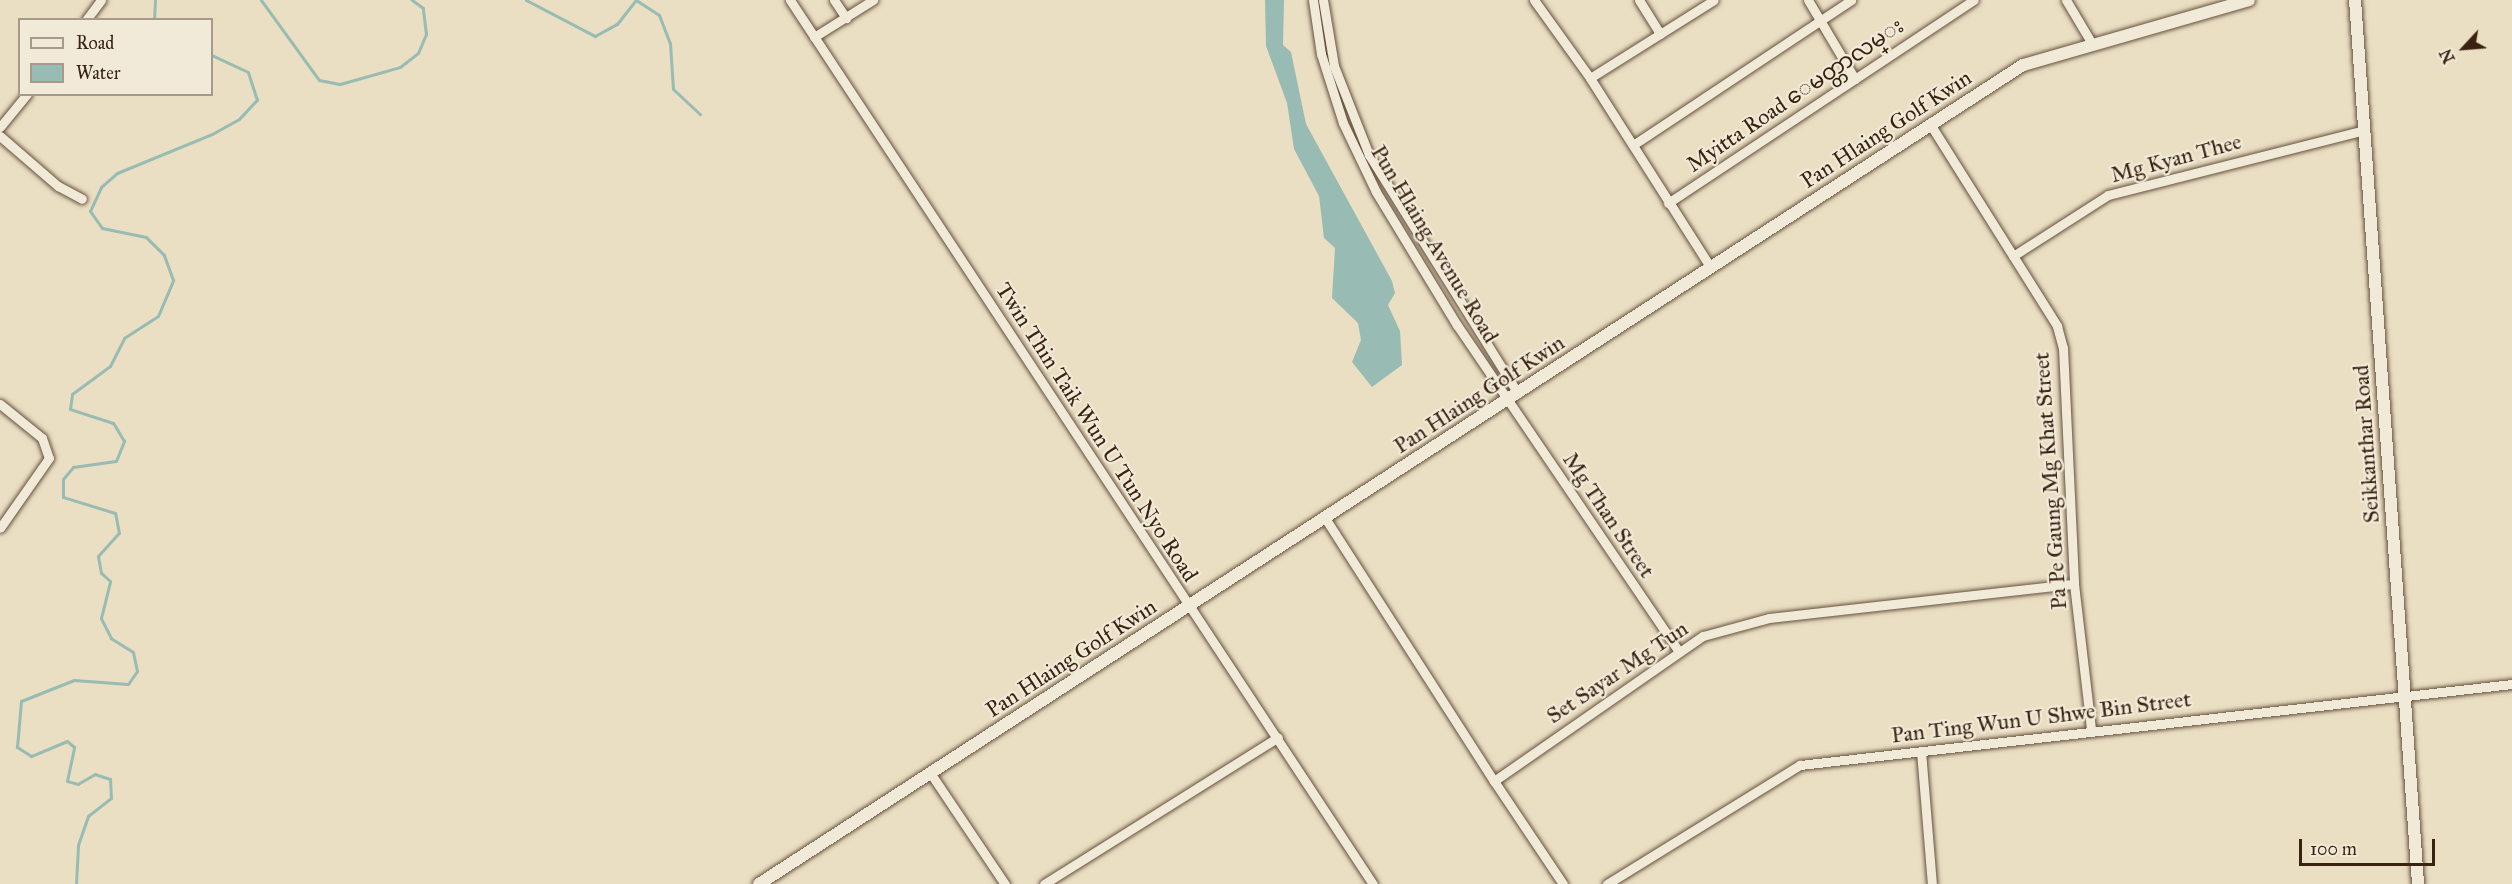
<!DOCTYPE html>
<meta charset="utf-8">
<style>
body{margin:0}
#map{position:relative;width:2512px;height:884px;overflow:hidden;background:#eadec3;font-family:"IM FELL Great Primer","Noto Sans Myanmar",serif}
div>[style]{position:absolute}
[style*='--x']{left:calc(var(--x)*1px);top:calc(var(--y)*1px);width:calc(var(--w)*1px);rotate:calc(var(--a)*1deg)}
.water>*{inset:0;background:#98bcb3}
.stream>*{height:3px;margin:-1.5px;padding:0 1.5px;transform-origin:1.5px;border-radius:1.5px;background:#98bcb3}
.roads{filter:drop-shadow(0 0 2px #65513d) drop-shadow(0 0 2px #65513d)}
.minor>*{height:9px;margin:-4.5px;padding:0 4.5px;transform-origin:4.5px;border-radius:4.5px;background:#f1ead8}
.tertiary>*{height:12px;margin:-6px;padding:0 6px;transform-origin:6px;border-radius:6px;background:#f1ead8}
span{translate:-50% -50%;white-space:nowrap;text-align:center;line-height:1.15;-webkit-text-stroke:4.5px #f1ead8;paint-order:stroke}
.street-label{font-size:22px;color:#392210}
.legend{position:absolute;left:18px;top:18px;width:195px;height:78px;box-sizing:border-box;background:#f1ead8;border:2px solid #a79a88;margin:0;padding:8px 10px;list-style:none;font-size:18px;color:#392210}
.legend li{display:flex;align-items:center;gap:12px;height:30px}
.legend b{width:30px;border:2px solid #a79a88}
.north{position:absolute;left:2434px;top:18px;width:60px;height:60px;-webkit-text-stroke:4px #f1ead8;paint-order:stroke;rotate:244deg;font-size:16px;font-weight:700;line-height:24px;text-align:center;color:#392210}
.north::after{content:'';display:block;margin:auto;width:21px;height:27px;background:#392210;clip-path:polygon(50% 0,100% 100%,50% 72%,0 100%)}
.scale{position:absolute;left:2299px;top:839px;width:136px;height:27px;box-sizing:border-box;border:3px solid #392210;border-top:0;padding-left:8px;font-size:18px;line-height:21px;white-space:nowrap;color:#392210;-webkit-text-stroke:4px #f1ead8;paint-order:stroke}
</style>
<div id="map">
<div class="water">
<i style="clip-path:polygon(1265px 0,1284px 0,1283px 45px,1291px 52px,1306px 124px,1392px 281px,1395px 293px,1388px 305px,1400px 331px,1402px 365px,1372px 387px,1352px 362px,1361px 340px,1358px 323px,1332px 298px,1335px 248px,1324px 238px,1319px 196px,1294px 149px,1287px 103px,1266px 46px)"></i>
</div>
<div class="stream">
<i style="--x:261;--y:0;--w:99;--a:54.1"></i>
<i style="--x:319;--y:80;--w:21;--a:11"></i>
<i style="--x:340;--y:84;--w:62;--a:-15.8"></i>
<i style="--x:400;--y:67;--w:23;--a:-38"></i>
<i style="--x:418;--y:53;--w:21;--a:-67"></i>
<i style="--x:426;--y:34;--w:26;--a:-97"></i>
<i style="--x:423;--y:8;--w:14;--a:-144"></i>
<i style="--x:526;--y:0;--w:78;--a:27.6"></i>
<i style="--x:595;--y:36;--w:25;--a:-29"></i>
<i style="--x:617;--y:24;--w:31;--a:-52"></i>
<i style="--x:636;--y:0;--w:27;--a:33"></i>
<i style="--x:659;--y:15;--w:30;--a:69"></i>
<i style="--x:670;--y:43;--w:46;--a:86.3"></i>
<i style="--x:673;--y:89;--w:37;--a:43"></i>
<i style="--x:154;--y:20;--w:20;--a:-87"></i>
<i style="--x:76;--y:884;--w:39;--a:-87"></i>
<i style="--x:78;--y:845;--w:31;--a:-71"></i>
<i style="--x:88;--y:816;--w:29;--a:-38"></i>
<i style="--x:111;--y:798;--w:19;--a:-93"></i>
<i style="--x:110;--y:779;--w:16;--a:-162"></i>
<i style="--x:95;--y:774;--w:20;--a:150"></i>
<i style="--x:78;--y:784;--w:11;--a:-165"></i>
<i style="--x:67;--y:781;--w:35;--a:-78"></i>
<i style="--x:74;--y:747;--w:9;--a:-139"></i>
<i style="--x:67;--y:741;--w:39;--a:157"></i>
<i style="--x:31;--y:756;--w:17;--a:-147"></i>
<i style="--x:17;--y:747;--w:46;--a:-85"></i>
<i style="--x:21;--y:701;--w:57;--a:-21.6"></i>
<i style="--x:74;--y:680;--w:54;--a:4.2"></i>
<i style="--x:128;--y:684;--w:16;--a:-55"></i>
<i style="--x:137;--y:671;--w:19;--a:-102"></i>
<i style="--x:133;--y:652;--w:26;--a:-148"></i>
<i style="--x:111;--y:638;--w:22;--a:-117"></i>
<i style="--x:101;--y:618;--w:38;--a:-76"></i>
<i style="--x:110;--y:581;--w:12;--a:-138"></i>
<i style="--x:101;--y:573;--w:17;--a:-100"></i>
<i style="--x:98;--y:556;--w:31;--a:-48"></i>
<i style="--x:119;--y:533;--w:20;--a:-101"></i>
<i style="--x:115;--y:513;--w:54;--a:-162.9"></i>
<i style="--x:63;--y:497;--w:18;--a:-90"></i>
<i style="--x:63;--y:479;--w:16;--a:-50"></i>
<i style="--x:73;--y:467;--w:43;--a:-7.9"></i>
<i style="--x:116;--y:461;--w:22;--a:-68"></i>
<i style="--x:124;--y:441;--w:21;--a:-121"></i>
<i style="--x:113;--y:423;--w:45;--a:-162"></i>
<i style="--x:70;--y:409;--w:15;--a:-82"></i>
<i style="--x:72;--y:394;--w:47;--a:-36.4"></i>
<i style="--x:110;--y:366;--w:31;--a:-63"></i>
<i style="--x:124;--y:338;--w:40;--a:-32.9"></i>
<i style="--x:158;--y:316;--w:39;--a:-67"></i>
<i style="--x:173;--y:280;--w:27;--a:-110"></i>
<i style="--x:164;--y:255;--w:25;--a:-135"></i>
<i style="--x:146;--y:237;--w:45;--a:-168.4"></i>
<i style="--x:102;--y:228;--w:21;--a:-125"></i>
<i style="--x:90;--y:211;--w:26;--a:-65"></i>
<i style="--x:101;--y:187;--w:21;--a:-41"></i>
<i style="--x:117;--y:173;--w:103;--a:-22.3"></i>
<i style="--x:212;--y:134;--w:31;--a:-29"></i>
<i style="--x:239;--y:119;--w:26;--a:-47"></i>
<i style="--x:257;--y:100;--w:29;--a:-108"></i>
<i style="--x:248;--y:72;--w:40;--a:-155"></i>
</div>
<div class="roads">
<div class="minor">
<i style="--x:790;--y:0;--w:1059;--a:56.6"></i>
<i style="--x:834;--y:0;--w:22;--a:56"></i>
<i style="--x:1313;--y:0;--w:55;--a:81.6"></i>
<i style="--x:1321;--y:54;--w:72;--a:72.3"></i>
<i style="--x:1343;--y:123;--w:76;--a:64.4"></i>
<i style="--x:1376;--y:192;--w:156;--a:58.7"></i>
<i style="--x:1457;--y:325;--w:395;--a:55.8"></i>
<i style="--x:1323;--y:0;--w:67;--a:80.5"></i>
<i style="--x:1334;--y:66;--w:96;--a:68.5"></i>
<i style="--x:1369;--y:155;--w:281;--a:58"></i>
<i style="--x:1534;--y:0;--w:96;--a:54.3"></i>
<i style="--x:1639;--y:0;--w:40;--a:58"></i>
<i style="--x:1808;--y:0;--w:92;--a:59.3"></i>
<i style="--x:2066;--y:0;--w:49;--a:59.2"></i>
<i style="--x:86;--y:20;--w:25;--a:-53"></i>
<i style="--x:814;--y:37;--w:70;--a:-32.1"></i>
<i style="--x:1930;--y:124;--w:239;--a:57.8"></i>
<i style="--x:2057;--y:326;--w:23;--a:75"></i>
<i style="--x:2063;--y:348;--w:236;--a:87.3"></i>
<i style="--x:2074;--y:584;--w:145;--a:83.3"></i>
<i style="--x:0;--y:127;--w:43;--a:-50.7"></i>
<i style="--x:0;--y:136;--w:77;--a:40.8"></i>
<i style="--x:58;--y:186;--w:27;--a:28"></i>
<i style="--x:1633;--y:145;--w:262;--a:-33.6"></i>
<i style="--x:1668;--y:203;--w:367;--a:-33.6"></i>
<i style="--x:2013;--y:256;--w:113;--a:-32.7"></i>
<i style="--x:2108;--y:195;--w:264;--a:-14.2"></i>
<i style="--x:1711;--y:268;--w:225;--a:-122.5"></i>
<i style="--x:1590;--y:78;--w:146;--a:-32.2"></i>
<i style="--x:0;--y:404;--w:54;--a:39"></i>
<i style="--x:42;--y:438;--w:21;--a:71"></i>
<i style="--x:49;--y:458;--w:85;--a:125"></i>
<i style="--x:1327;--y:521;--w:309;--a:57.3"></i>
<i style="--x:1921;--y:751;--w:133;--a:85.3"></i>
<i style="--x:931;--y:774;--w:133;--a:56.1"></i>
<i style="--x:1044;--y:884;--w:276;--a:-32.1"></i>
<i style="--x:1563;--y:884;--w:124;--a:-123.8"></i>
<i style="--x:1494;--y:781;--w:254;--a:-34.8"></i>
<i style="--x:1703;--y:636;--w:68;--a:-15.3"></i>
<i style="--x:1769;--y:618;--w:307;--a:-6.4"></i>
<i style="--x:1607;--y:884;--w:227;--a:-31.7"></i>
<i style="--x:1800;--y:765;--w:717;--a:-6.49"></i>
</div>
<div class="tertiary">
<i style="--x:2355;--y:0;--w:886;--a:85.92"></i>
<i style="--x:759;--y:884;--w:1506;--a:-32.94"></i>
<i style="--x:2023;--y:65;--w:235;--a:-16"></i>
</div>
</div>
<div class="street-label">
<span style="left:1795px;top:95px;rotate:-34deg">Myitta Road ေမတ္တာလမ္း</span>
<span style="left:1886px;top:129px;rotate:-33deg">Pan Hlaing Golf Kwin</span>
<span style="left:2176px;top:158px;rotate:-15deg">Mg Kyan Thee</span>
<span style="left:1435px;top:244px;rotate:59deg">Pun Hlaing Avenue Road</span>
<span style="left:1479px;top:394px;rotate:-33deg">Pan Hlaing Golf Kwin</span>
<span style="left:1097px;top:432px;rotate:57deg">Twin Thin Taik Wun U Tun Nyo Road</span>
<span style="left:2366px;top:444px;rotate:-94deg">Seikkanthar Road</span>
<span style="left:2050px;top:481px;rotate:-94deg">Pa Pe Gaung Mg Khat Street</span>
<span style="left:1609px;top:515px;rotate:56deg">Mg Than Street</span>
<span style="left:1071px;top:658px;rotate:-33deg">Pan Hlaing Golf Kwin</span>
<span style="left:1617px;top:672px;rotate:-34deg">Set Sayar Mg Tun</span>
<span style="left:2041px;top:717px;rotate:-7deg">Pan Ting Wun U Shwe Bin Street</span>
</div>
<ul class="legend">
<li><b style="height:8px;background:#f1ead8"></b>Road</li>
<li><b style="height:16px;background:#98bcb3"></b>Water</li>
</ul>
<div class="north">N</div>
<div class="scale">100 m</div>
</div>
